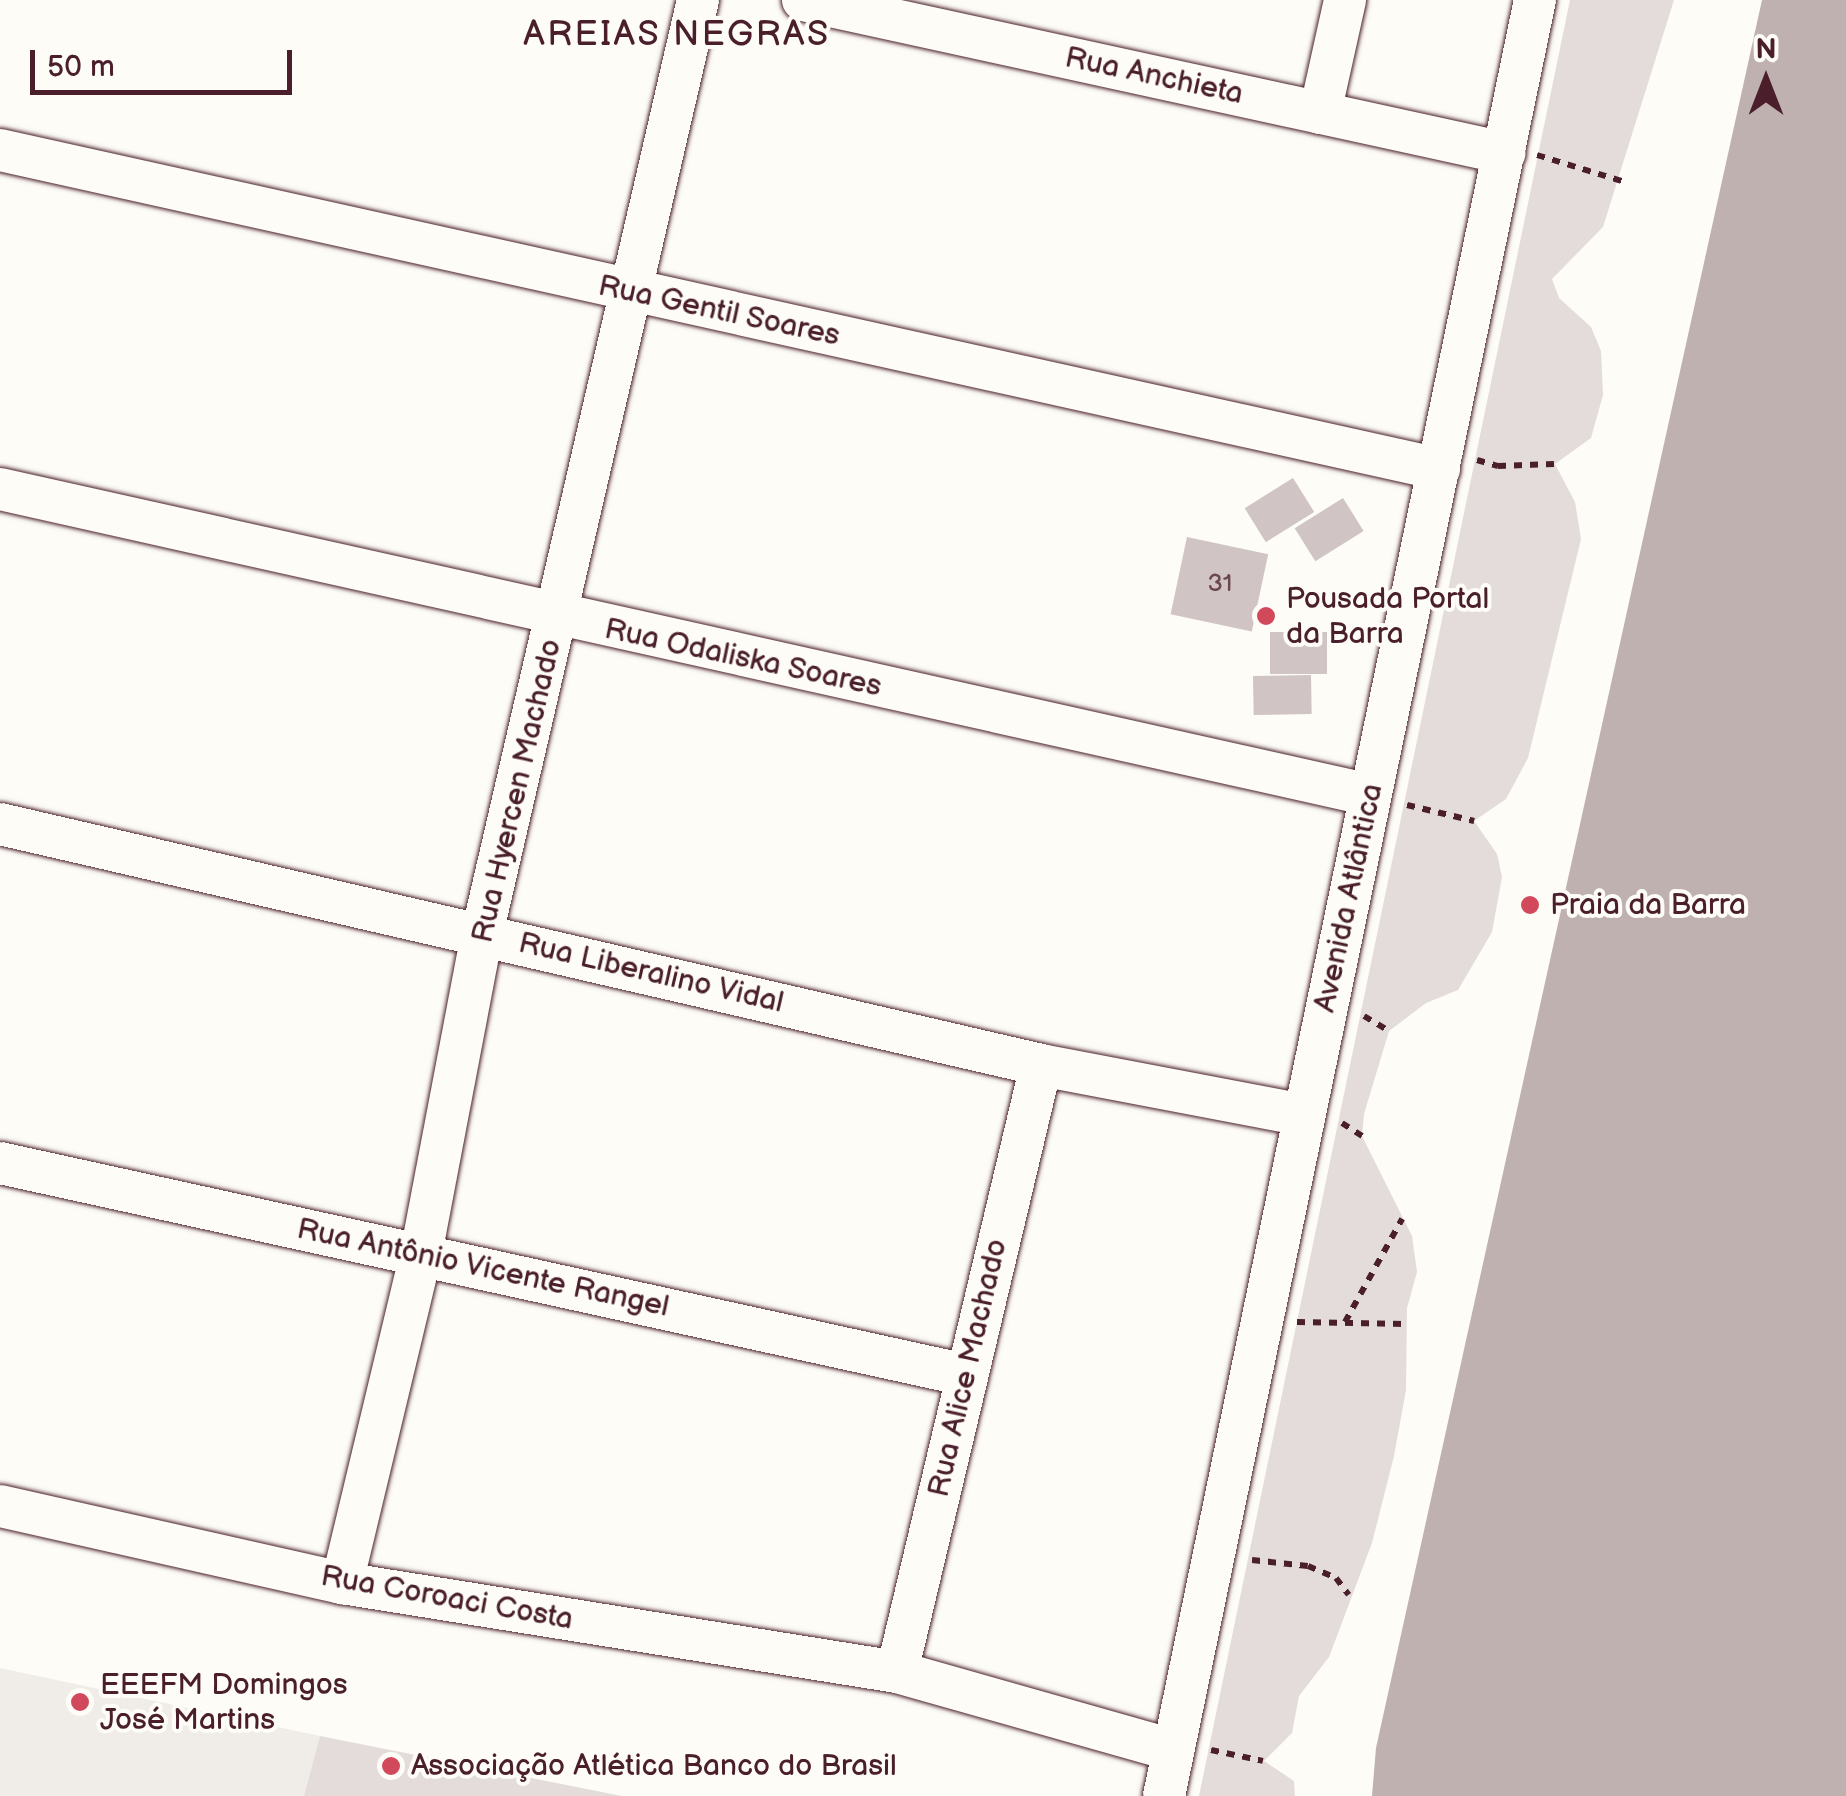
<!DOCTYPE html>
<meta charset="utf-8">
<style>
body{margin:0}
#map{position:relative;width:1846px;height:1796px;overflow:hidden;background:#fdfcf7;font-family:"Balsamiq Sans",sans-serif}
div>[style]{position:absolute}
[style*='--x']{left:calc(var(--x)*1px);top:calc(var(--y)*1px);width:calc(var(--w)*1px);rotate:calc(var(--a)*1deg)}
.built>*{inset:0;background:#f0ece8}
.green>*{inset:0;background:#e3dcda}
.water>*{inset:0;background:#c0b1b1}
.building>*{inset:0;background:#d0c5c4;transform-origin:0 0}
.path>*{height:6px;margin-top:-3px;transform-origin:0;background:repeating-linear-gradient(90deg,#4a1f2b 0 8px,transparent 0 16px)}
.roads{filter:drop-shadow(0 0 2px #4a1f2b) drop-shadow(0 0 2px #4a1f2b)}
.minor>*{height:42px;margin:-21px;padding:0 21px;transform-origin:21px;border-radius:21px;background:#fdfcf7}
.dots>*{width:28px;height:28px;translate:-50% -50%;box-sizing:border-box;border:5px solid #fdfcf7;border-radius:50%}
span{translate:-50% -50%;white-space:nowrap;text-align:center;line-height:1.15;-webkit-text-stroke:8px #fdfcf7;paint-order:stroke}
.number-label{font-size:25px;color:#6c4851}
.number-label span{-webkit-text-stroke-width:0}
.street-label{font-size:30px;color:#4a1f2b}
.poi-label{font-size:30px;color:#4a1f2b}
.left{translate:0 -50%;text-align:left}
.quarter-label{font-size:35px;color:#4a1f2b;letter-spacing:2.5px}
.north{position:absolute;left:1716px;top:30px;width:100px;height:100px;-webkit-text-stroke:8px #fdfcf7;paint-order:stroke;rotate:0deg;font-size:28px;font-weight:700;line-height:40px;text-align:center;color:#4a1f2b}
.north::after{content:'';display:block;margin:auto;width:35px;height:45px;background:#4a1f2b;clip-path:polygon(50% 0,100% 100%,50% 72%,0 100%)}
.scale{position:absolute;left:30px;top:50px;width:262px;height:45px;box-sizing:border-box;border:5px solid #4a1f2b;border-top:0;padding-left:12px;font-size:30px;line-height:35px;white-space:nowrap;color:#4a1f2b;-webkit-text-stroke:8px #fdfcf7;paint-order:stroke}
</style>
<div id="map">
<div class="built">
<i style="clip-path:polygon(0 1668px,320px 1736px,304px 1796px,0 1796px)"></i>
</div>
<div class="green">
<i style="clip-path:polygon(1570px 0,1674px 0,1603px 227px,1552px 279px,1559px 298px,1591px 327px,1601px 351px,1603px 395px,1591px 438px,1555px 464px,1575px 502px,1581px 539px,1528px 758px,1506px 799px,1474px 821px,1497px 854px,1502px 877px,1492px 932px,1458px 990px,1426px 1003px,1389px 1031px,1364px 1114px,1362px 1136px,1412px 1236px,1417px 1272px,1407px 1308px,1406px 1390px,1394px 1456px,1372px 1543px,1329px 1657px,1299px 1696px,1292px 1733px,1264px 1761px,1294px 1781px,1295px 1796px,1199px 1796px)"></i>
<i style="clip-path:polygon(320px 1736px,622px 1796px,304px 1796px)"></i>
</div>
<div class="water">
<i style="clip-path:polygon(1762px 0,1846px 0,1846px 1796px,1372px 1796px,1376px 1748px)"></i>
</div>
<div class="building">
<i style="left:1293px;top:478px;width:40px;height:57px;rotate:58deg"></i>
<i style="left:1343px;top:498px;width:39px;height:57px;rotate:58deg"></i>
<i style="left:1187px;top:537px;width:83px;height:79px;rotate:12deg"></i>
<i style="left:1270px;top:632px;width:57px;height:42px"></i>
<i style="left:1311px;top:675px;width:39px;height:58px;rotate:89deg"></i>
</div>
<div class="path">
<i style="--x:1537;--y:155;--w:89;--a:17"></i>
<i style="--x:1477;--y:460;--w:22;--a:16"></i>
<i style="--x:1498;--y:466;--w:56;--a:-2"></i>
<i style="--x:1407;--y:805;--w:69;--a:13.4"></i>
<i style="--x:1364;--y:1016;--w:29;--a:31"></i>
<i style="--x:1342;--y:1123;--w:24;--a:33"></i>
<i style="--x:1297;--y:1322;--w:109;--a:1.1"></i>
<i style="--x:1345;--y:1322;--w:118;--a:-61"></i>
<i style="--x:1252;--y:1560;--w:56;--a:6.1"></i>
<i style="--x:1308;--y:1566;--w:30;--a:23"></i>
<i style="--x:1336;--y:1578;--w:21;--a:53"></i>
<i style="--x:1211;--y:1750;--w:53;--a:11.9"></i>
</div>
<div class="roads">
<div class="minor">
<i style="--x:803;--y:0;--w:718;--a:12.31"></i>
<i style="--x:1320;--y:113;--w:116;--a:-77.5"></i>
<i style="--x:0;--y:150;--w:1474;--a:12.5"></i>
<i style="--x:0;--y:489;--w:1404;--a:12.59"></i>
<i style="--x:0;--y:824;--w:1069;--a:13.03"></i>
<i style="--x:1041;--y:1065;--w:267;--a:10.8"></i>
<i style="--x:0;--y:1163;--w:989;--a:12.38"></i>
<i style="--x:0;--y:1506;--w:351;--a:12.7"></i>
<i style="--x:342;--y:1583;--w:562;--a:9.11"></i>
<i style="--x:897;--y:1672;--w:287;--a:15.8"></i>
<i style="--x:342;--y:1583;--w:338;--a:-76.5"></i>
<i style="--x:421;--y:1254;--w:326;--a:-79.2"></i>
<i style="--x:482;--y:934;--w:959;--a:-76.98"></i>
<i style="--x:897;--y:1672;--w:624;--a:-76.65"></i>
<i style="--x:1164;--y:1796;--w:1834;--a:-78.33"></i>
</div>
</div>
<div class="dots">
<i style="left:1266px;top:616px;background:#d1495b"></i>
<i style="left:1530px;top:905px;background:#d1495b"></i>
<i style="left:80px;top:1702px;background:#d1495b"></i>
<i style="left:391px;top:1766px;background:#d1495b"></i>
</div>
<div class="number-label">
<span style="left:1220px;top:584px">31</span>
</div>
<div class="street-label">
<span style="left:1154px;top:76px;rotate:12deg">Rua Anchieta</span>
<span style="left:719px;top:311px;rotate:12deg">Rua Gentil Soares</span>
<span style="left:743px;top:658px;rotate:12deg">Rua Odaliska Soares</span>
<span style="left:517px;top:791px;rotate:-77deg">Rua Hyercen Machado</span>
<span style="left:1349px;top:898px;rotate:-78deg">Avenida Atlântica</span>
<span style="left:651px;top:973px;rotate:13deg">Rua Liberalino Vidal</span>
<span style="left:483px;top:1268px;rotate:12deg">Rua Antônio Vicente Rangel</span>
<span style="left:968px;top:1368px;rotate:-77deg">Rua Alice Machado</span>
<span style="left:447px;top:1598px;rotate:10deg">Rua Coroaci Costa</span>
</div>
<div class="poi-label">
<span class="left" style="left:1286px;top:616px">Pousada Portal<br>da Barra</span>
<span class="left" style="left:1550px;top:905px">Praia da Barra</span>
<span class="left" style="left:100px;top:1702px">EEEFM Domingos<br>José Martins</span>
<span class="left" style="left:411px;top:1766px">Associação Atlética Banco do Brasil</span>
</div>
<div class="quarter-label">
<span style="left:677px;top:35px">AREIAS NEGRAS</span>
</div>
<div class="north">N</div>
<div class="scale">50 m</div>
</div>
